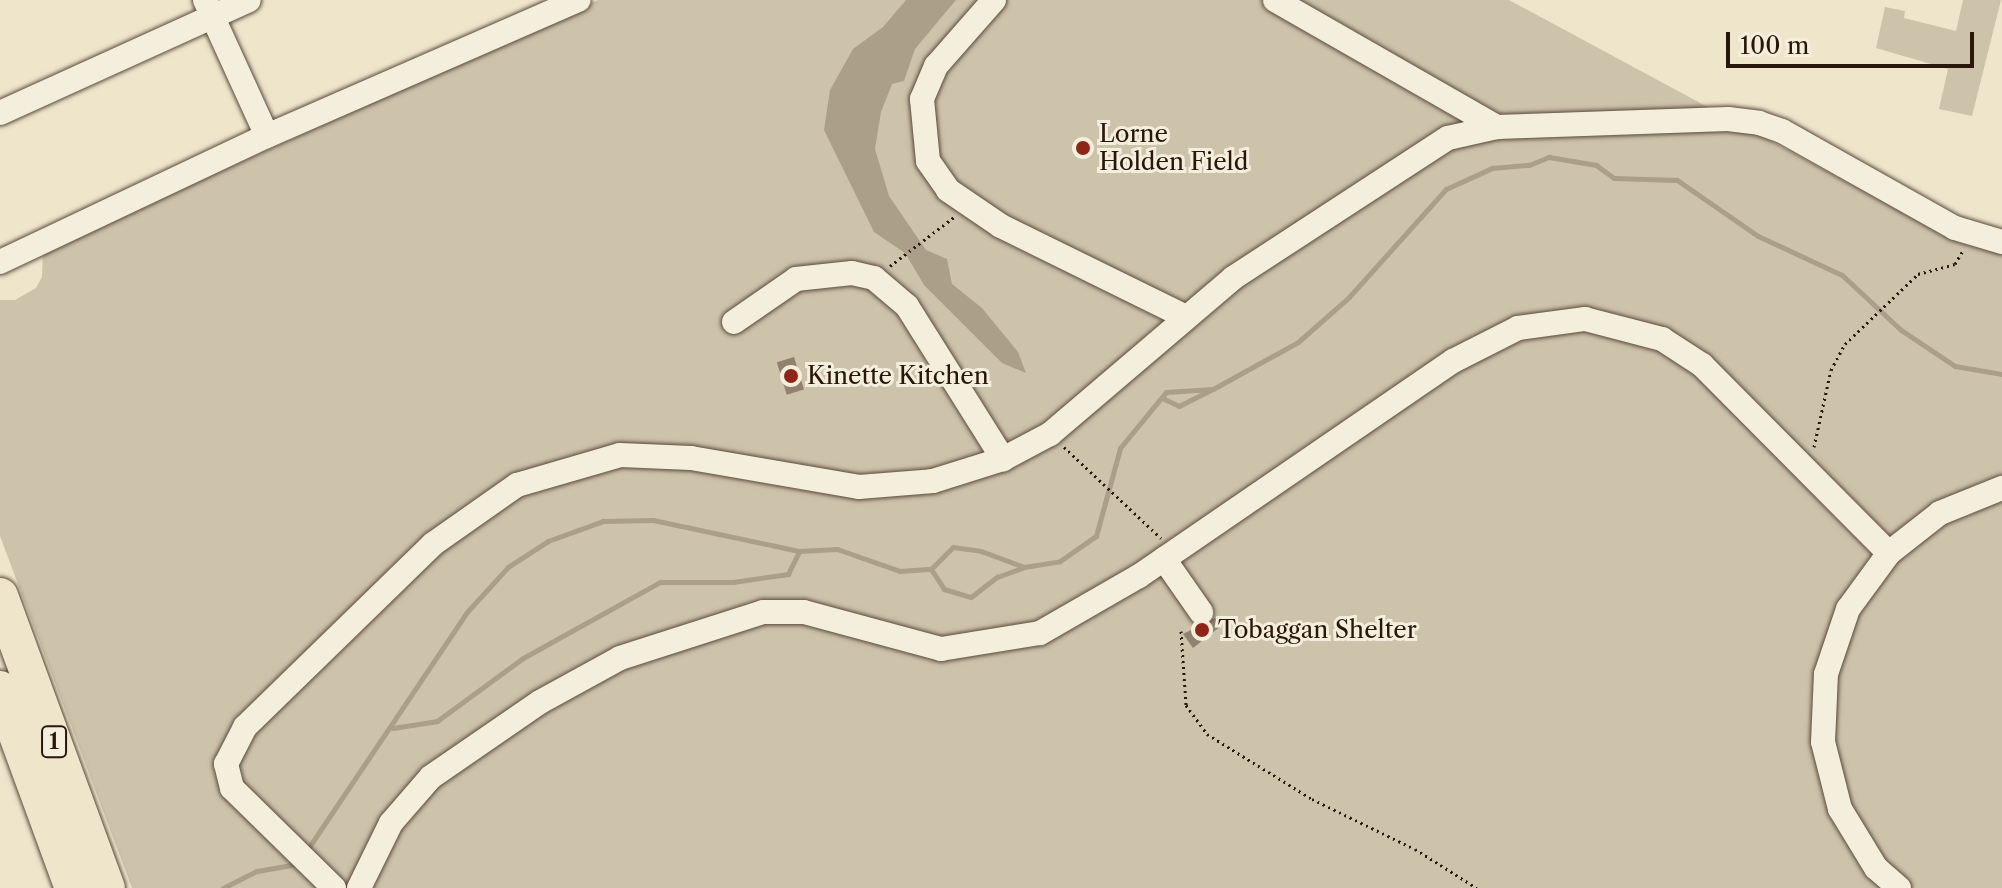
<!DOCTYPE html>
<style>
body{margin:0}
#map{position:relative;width:2002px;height:888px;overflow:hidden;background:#eee5cb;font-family:"Libre Caslon Text",serif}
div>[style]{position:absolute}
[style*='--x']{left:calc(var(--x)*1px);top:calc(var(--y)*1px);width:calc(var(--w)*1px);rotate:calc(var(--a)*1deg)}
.green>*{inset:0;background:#cdc2aa}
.water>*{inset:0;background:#ab9f8a}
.stream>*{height:5px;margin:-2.5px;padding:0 2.5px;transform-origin:2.5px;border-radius:2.5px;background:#ab9f8a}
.building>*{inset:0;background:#90826f;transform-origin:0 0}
.path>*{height:3px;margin-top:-1.5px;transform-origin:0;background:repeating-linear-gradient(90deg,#2a170b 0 2px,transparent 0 6px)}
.roads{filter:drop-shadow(0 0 2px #5b4a3b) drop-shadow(0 0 2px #5b4a3b)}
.minor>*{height:24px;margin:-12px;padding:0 12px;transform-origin:12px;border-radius:12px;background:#f4eedd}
.highway>*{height:36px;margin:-18px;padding:0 18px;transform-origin:18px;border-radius:18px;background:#eee5cb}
.dots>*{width:22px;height:22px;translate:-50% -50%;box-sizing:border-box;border:4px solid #f4eedd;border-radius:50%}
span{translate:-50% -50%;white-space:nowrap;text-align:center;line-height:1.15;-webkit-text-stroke:6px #f4eedd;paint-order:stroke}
.shield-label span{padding:2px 6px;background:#f4eedd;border:2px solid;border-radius:6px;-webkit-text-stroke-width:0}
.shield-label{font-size:22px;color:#2a170b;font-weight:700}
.poi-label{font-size:24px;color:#2a170b}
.left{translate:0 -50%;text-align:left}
.scale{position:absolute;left:1726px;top:32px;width:248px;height:36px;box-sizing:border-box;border:4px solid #2a170b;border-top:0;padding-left:10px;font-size:24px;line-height:28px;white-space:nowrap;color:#2a170b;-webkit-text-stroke:6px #f4eedd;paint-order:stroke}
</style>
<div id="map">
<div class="green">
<i style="clip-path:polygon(598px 0,1509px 0,1958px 242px,2002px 254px,2002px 888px,132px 888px,0 536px,0 300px,15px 300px,36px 288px,42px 277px,43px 252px)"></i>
<i style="clip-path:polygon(1963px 0,2001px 0,1972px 116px,1939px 109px,1948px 69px,1876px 48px,1885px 7px,1905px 11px,1904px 18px,1956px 31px)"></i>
</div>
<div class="water">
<i style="clip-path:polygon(906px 0,956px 0,915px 49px,904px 81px,892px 84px,881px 112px,875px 149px,889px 196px,926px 250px,947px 259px,952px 284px,982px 308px,1018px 352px,1026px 373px,1002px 363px,924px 285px,905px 253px,874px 232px,824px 130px,830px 90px,853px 49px,883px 27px)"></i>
</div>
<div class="stream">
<i style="--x:1162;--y:398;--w:19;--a:25"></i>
<i style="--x:1179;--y:406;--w:36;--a:-27"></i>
<i style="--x:931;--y:569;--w:24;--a:57"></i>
<i style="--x:944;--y:589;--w:28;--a:17"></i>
<i style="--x:971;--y:597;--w:33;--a:-38"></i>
<i style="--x:997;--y:577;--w:29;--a:-20"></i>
<i style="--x:393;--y:728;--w:45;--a:-9"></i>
<i style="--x:437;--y:721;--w:107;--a:-36.2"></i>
<i style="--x:523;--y:658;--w:157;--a:-29"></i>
<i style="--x:660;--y:582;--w:73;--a:0"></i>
<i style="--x:733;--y:582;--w:56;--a:-8.3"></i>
<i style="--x:788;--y:574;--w:25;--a:-64"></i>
<i style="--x:305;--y:853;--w:290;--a:-56.1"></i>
<i style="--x:467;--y:612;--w:61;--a:-47.7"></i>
<i style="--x:508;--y:567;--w:48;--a:-33"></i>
<i style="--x:548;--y:541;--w:59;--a:-20"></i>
<i style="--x:603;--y:521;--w:50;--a:-1.1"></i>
<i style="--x:653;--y:520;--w:149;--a:12"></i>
<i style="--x:799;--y:551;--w:38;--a:-3"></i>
<i style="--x:837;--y:549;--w:67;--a:19.2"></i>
<i style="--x:900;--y:571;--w:31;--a:-4"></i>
<i style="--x:931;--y:569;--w:31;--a:-45"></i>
<i style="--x:953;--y:547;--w:28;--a:8"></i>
<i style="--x:981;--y:551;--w:46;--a:20.4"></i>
<i style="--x:1024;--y:567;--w:36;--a:-9"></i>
<i style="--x:1060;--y:561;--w:44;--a:-34.8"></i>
<i style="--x:1096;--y:536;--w:91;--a:-74.7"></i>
<i style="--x:1120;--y:448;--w:72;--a:-50.6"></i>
<i style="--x:1166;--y:392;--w:47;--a:-3.7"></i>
<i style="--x:1213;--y:389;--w:97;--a:-28.9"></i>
<i style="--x:1298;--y:342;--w:68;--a:-41.4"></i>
<i style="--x:1349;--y:297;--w:145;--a:-48.1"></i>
<i style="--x:1446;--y:189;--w:51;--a:-24.5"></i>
<i style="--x:1492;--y:168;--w:37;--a:-5"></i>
<i style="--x:1529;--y:165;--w:22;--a:-22"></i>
<i style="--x:1549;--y:157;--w:48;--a:9.7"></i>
<i style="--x:1596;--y:165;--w:22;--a:36"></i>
<i style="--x:1614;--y:178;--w:63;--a:1.8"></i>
<i style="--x:1677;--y:180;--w:98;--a:34.7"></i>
<i style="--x:1758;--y:236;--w:93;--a:24.9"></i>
<i style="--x:1842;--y:275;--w:81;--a:43"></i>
<i style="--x:1901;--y:330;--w:65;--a:33.7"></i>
<i style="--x:1955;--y:366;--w:48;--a:9.7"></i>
<i style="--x:223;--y:888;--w:38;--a:-27"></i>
<i style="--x:257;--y:871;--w:41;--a:-9.9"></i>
</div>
<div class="building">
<i style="left:794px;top:357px;width:34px;height:18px;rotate:73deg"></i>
<i style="clip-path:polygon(1215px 618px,1221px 626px,1193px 648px,1183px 634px)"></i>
</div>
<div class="path">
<i style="--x:890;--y:266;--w:81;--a:-37.4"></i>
<i style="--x:1064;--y:447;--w:133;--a:43.2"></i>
<i style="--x:1814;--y:447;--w:79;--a:-77.6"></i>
<i style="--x:1831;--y:370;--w:30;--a:-62"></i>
<i style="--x:1845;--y:344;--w:101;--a:-43.8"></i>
<i style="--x:1918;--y:274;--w:38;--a:-15"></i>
<i style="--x:1955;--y:264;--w:16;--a:-60"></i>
<i style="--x:1181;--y:631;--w:74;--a:86.1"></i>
<i style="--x:1186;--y:705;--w:36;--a:54"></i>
<i style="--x:1207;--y:734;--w:123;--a:31.8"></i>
<i style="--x:1312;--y:799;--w:114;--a:25.9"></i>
<i style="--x:1415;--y:849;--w:73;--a:32.2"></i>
</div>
<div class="roads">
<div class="minor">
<i style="--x:205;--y:0;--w:149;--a:65.5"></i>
<i style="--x:994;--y:0;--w:88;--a:131.3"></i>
<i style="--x:936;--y:66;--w:36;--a:113"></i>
<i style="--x:922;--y:99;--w:62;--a:84.5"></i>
<i style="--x:928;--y:161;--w:35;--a:55"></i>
<i style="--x:948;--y:190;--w:64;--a:34.2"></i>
<i style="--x:1001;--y:226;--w:204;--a:26.2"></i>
<i style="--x:1275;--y:0;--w:256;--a:29.8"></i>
<i style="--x:0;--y:113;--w:273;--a:-24.4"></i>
<i style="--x:0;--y:262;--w:295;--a:-25.3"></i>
<i style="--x:267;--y:136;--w:340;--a:-23.6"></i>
<i style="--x:734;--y:322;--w:75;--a:-34.7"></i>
<i style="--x:796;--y:279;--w:56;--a:-6.1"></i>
<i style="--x:852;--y:273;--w:23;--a:13"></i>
<i style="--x:874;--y:278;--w:43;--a:40.3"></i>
<i style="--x:907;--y:306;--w:181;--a:57.9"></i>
<i style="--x:1164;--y:559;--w:65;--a:55.1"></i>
<i style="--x:334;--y:888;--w:143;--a:-135.6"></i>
<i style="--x:232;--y:788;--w:25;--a:-104"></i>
<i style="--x:226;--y:764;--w:42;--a:-62.8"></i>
<i style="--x:245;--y:727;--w:262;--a:-44.2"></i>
<i style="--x:433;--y:544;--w:103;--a:-35.1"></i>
<i style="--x:517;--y:485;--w:107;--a:-16.2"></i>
<i style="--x:620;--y:455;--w:71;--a:2.4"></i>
<i style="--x:691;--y:458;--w:170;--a:9.8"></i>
<i style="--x:859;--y:487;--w:74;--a:-4.6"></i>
<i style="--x:933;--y:481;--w:73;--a:-17.4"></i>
<i style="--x:1003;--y:459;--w:53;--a:-28"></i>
<i style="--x:1050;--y:434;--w:240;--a:-40.4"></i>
<i style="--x:1233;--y:278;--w:257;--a:-33.1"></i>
<i style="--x:1448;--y:138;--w:50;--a:-12.7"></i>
<i style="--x:1497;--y:127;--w:231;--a:-2"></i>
<i style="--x:1728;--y:119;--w:31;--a:7"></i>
<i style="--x:1759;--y:123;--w:24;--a:19"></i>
<i style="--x:1782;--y:131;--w:198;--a:29.3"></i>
<i style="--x:1955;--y:228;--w:49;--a:16.6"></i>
<i style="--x:359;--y:888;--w:72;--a:-63.8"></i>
<i style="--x:391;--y:823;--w:61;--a:-49"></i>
<i style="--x:431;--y:777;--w:132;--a:-34.5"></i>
<i style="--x:540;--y:702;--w:91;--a:-28.8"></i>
<i style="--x:620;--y:658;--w:150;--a:-17.8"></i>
<i style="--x:763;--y:612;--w:41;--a:0"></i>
<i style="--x:804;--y:612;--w:142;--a:15.1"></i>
<i style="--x:941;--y:649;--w:100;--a:-9.2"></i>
<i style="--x:1040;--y:633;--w:114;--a:-29.9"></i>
<i style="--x:1139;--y:576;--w:381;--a:-34.4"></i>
<i style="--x:1453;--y:361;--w:73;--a:-26.9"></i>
<i style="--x:1518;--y:328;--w:68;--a:-7.7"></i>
<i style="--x:1585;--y:319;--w:80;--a:14.6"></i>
<i style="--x:1662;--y:339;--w:48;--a:33"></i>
<i style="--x:1702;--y:365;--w:265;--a:45.2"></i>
<i style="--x:1899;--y:888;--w:30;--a:-139"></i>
<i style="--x:1876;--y:868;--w:69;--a:-121.4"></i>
<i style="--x:1840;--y:809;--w:69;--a:-104.2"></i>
<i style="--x:1823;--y:742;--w:68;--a:-87.5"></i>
<i style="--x:1826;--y:674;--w:69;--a:-71.3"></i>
<i style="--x:1848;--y:609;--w:69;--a:-53.8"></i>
<i style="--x:1889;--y:553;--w:65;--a:-38.1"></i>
<i style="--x:1940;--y:513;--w:67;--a:-22"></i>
</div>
<div class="highway">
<i style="--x:0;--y:596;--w:311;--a:69.9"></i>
<i style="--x:0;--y:689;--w:212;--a:69.9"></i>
</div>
</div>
<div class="dots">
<i style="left:1083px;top:148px;background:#8f2418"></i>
<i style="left:791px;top:376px;background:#8f2418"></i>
<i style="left:1202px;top:630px;background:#8f2418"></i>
</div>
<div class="shield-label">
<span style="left:54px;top:742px">1</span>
</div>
<div class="poi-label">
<span class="left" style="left:1099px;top:148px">Lorne<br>Holden Field</span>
<span class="left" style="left:807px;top:376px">Kinette Kitchen</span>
<span class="left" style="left:1218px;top:630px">Tobaggan Shelter</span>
</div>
<div class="scale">100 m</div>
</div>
